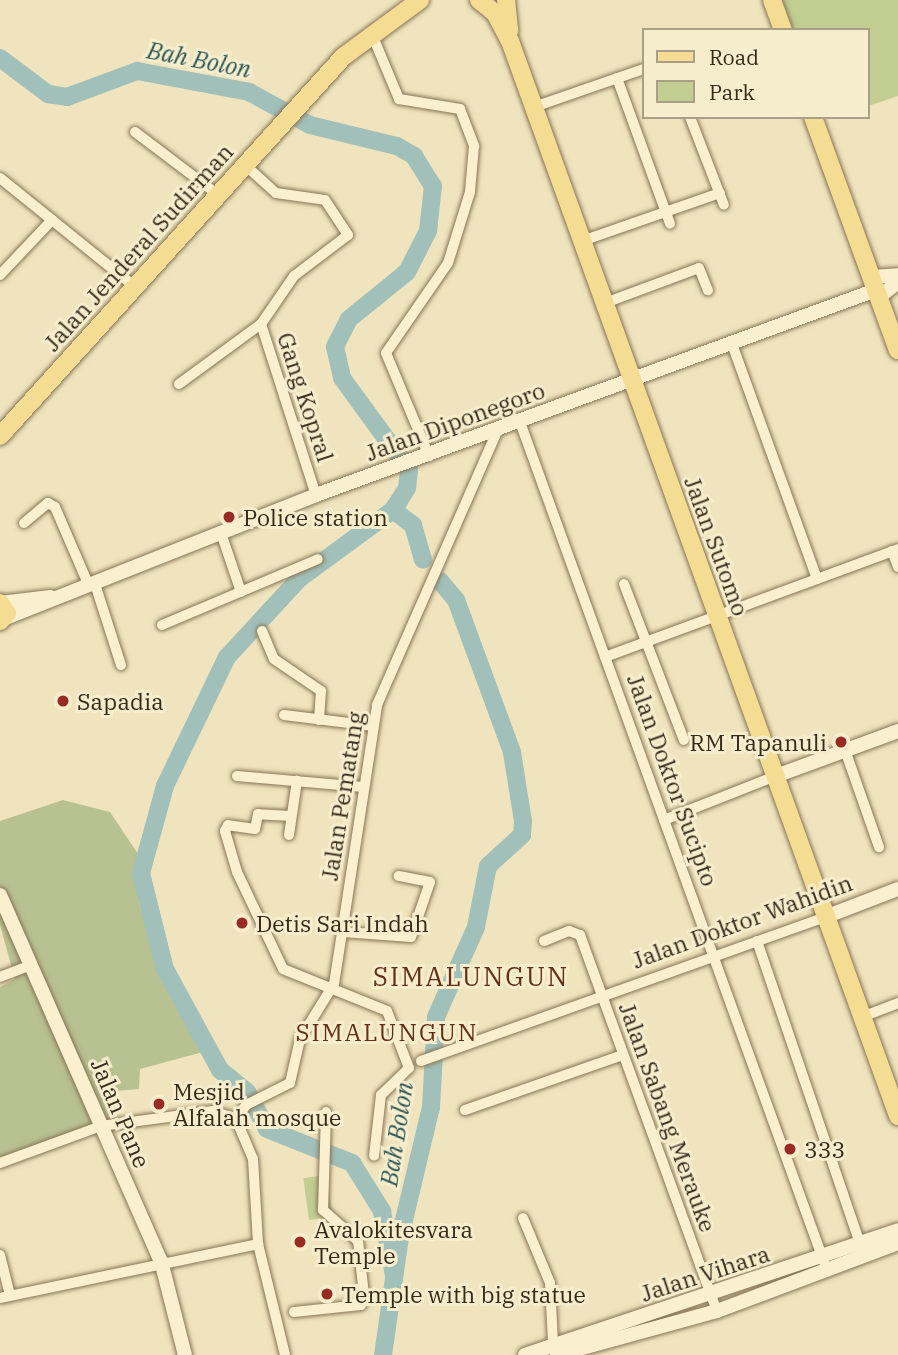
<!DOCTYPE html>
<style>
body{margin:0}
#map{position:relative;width:898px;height:1355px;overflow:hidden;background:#efe4bd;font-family:"IBM Plex Serif",serif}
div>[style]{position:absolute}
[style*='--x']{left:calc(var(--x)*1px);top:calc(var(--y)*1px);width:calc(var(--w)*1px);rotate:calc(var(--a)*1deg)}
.green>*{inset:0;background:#c1cd91;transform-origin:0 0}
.cemetery>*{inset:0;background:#b8c191}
.river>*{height:18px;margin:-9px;padding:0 9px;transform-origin:9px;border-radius:9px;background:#a1c0b9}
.roads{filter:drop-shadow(0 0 2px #877456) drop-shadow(0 0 2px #877456)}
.minor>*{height:10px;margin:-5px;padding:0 5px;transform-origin:5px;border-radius:5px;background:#faf0d0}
.tertiary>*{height:14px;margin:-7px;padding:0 7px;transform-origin:7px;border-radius:7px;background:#faf0d0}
.primary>*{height:18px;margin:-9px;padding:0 9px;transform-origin:9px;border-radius:9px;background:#f4dd93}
.dots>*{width:19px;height:19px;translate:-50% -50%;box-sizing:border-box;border:4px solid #f6edcd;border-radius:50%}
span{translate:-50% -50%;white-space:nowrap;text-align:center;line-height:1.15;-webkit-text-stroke:6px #f6edcd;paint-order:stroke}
.street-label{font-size:23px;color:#362a1b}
.poi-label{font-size:23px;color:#362a1b}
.left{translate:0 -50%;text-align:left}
.right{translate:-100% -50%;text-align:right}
.water-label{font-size:24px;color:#2a5656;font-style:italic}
.neighbourhood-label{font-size:24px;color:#642e19;letter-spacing:2px}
.quarter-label{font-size:26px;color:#642e19;letter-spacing:2px}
.legend{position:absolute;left:642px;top:28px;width:228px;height:91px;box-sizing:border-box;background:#f6edcd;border:2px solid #a99f86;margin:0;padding:9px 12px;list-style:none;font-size:21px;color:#362a1b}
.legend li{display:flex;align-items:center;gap:14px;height:35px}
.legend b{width:35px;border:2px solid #a99f86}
</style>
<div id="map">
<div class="green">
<i style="clip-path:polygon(779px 0,898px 0,898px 96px,868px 106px,868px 30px,790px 30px)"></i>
<i style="left:327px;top:1175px;width:42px;height:24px;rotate:82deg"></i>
</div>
<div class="cemetery">
<i style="clip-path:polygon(63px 800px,110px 812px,138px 854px,139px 903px,158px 966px,203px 1052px,140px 1069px,139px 1089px,115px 1091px,111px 1118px,0 1157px,0 987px,15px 979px,0 925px,0 821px)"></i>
</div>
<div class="river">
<i style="--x:0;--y:58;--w:60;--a:36.9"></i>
<i style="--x:48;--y:94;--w:19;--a:9"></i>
<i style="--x:67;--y:97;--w:75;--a:-20.4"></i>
<i style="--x:137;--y:71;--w:114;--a:10.6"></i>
<i style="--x:249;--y:92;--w:69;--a:28.4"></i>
<i style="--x:310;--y:125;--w:89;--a:13.6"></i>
<i style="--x:397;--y:146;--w:20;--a:30"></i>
<i style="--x:414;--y:156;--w:36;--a:58"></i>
<i style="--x:433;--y:186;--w:45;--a:96.3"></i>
<i style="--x:428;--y:231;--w:46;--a:117.1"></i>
<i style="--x:407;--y:272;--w:75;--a:141"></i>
<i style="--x:349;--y:319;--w:31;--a:117"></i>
<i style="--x:335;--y:347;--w:32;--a:77"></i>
<i style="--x:342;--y:378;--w:114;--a:53.9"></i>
<i style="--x:409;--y:470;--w:18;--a:96"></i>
<i style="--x:407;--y:488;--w:26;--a:122"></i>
<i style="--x:393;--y:510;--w:115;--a:143.8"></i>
<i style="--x:300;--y:578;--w:108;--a:132.7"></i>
<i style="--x:227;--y:657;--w:143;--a:115.7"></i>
<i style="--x:165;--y:786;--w:90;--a:105.4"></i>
<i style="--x:141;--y:873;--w:99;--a:76"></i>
<i style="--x:165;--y:969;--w:115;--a:61.4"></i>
<i style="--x:220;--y:1070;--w:35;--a:39"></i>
<i style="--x:247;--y:1092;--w:42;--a:61.6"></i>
<i style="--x:267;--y:1129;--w:92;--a:21.8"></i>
<i style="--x:352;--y:1163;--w:57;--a:58"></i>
<i style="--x:382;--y:1211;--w:66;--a:79.5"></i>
<i style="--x:399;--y:501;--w:11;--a:124"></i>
<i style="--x:393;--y:510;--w:25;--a:37"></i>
<i style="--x:413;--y:525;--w:36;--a:74"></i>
<i style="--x:383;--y:1355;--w:119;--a:-81.8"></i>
<i style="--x:400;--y:1237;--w:134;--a:-76.6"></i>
<i style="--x:431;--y:1107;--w:90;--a:-86.8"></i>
<i style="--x:436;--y:1017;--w:98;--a:-66"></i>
<i style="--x:476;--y:927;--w:62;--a:-78.9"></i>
<i style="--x:488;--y:866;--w:46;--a:-42.4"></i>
<i style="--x:522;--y:835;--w:14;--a:-86"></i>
<i style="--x:523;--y:821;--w:70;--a:-99.1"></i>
<i style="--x:512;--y:752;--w:162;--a:-110.2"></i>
<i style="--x:456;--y:600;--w:25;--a:-130"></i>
</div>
<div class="roads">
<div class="minor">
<i style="--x:371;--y:32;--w:73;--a:67.3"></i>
<i style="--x:399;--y:99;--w:62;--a:9.3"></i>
<i style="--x:460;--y:109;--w:40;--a:69"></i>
<i style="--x:474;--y:146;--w:46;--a:95"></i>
<i style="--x:470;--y:192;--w:74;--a:107.2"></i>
<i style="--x:448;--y:263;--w:109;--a:124.6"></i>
<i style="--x:386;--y:353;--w:112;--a:67.3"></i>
<i style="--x:617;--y:78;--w:155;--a:70"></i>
<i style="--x:534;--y:107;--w:116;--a:-19.1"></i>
<i style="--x:690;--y:117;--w:94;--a:68.9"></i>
<i style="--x:135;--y:132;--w:103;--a:37.1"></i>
<i style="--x:244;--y:164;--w:43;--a:42.2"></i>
<i style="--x:276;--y:193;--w:49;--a:8.1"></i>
<i style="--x:325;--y:200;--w:42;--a:56.7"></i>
<i style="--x:348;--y:235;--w:68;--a:142.8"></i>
<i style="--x:294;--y:276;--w:58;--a:124.5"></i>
<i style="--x:261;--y:324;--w:180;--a:72.2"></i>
<i style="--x:0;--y:178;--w:174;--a:38.9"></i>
<i style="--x:582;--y:241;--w:146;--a:-19.2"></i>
<i style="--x:0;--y:275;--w:76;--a:-46.6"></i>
<i style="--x:605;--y:303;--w:100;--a:-20.4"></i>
<i style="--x:699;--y:268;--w:24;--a:68"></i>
<i style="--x:732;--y:344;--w:250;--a:70.1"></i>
<i style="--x:179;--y:384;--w:102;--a:-36.2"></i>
<i style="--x:520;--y:422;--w:893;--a:70.1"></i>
<i style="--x:24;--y:523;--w:31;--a:-40"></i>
<i style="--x:48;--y:503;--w:8;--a:30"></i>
<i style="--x:55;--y:507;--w:86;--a:66.7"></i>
<i style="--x:221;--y:533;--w:62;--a:71.3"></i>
<i style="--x:892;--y:551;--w:17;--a:69"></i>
<i style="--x:95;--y:584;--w:85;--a:72.2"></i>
<i style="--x:624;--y:584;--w:167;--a:69"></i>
<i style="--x:162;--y:625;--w:169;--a:-22.9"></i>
<i style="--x:262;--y:631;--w:30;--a:67"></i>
<i style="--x:274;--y:659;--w:57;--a:34.2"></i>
<i style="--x:321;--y:691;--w:29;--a:94"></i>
<i style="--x:605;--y:657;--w:312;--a:-20.2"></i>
<i style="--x:284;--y:715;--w:90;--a:7"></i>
<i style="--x:845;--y:750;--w:103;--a:70.7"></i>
<i style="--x:237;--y:776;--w:127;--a:5"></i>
<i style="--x:291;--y:816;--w:33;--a:-177"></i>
<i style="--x:258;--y:814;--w:15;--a:101"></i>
<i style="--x:255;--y:829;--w:27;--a:-172"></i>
<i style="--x:228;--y:825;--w:7;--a:117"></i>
<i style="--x:225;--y:831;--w:43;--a:73.7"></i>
<i style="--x:237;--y:872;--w:107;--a:64.6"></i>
<i style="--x:283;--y:969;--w:112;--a:22"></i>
<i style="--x:387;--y:1011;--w:61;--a:68.9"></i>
<i style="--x:409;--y:1068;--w:39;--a:136"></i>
<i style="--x:381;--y:1095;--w:61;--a:96.5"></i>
<i style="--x:664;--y:820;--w:117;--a:-21.5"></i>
<i style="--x:289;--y:835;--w:55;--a:-81.6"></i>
<i style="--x:343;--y:932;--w:68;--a:4.2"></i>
<i style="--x:411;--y:937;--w:58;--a:-70.9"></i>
<i style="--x:430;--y:882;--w:32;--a:-169"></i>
<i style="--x:544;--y:941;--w:27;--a:-22"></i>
<i style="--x:569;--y:931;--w:12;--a:20"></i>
<i style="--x:580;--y:935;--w:400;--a:70"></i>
<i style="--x:757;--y:941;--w:326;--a:71.2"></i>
<i style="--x:0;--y:977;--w:33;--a:-21"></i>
<i style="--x:862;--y:1017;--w:39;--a:-21"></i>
<i style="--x:421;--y:1061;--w:429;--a:-19.6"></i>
<i style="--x:465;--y:1110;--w:167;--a:-19.2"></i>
<i style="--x:236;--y:1119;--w:17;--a:-54"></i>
<i style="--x:246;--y:1105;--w:49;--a:-26.6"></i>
<i style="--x:290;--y:1083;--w:45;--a:-77.2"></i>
<i style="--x:300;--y:1039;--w:65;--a:-58.3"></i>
<i style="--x:334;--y:984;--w:282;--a:-81.2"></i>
<i style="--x:377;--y:705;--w:298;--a:-66.3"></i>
<i style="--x:0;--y:1163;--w:108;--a:-20.1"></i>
<i style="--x:101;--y:1126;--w:113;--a:-7.6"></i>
<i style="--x:213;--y:1111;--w:24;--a:19"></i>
<i style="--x:236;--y:1119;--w:43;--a:67"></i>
<i style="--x:253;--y:1159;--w:85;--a:86.6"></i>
<i style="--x:258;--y:1244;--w:114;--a:76.3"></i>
<i style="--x:523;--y:1218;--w:70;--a:67.4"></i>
<i style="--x:550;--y:1283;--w:59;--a:87.1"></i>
<i style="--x:0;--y:1255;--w:41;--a:76"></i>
<i style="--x:0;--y:1298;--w:264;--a:-11.8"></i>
<i style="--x:294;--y:1312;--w:67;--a:-6"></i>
<i style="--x:361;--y:1305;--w:10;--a:-73"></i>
<i style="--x:364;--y:1295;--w:54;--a:-96.3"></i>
<i style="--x:358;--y:1241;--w:47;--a:-138.5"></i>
<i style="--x:323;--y:1210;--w:98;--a:-88.2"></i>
</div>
<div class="tertiary">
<i style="--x:872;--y:277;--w:26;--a:-4"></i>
<i style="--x:879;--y:297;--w:24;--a:-38"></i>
<i style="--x:0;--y:603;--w:51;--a:-6.7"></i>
<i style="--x:3;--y:619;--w:337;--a:-21.6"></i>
<i style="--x:316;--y:495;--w:596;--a:-20.11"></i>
<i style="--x:773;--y:777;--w:133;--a:-20.2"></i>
<i style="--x:0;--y:895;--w:400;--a:66.3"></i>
<i style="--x:161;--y:1261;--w:97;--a:75.7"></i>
<i style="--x:825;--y:917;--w:78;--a:-21"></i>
<i style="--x:525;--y:1355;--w:393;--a:-18.5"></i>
<i style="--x:557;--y:1355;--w:166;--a:-15.4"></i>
<i style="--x:717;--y:1311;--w:193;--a:-20.6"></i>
</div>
<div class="primary">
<i style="--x:479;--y:0;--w:21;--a:39"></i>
<i style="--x:495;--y:13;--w:32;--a:62"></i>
<i style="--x:510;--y:41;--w:1143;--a:70.15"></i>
<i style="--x:506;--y:0;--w:31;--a:84"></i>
<i style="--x:772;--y:0;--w:32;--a:70"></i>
<i style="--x:813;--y:117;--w:248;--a:70"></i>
<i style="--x:0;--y:436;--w:511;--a:-47.85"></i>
<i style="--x:343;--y:57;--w:96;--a:-36.5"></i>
<i style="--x:0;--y:603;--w:12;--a:55"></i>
<i style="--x:7;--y:613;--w:11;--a:131"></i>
</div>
</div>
<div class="dots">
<i style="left:229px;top:517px;background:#982c24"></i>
<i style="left:63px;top:701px;background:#982c24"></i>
<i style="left:841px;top:742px;background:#982c24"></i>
<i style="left:242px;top:923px;background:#982c24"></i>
<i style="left:159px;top:1104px;background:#982c24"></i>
<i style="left:790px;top:1149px;background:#982c24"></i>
<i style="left:300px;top:1242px;background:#982c24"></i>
<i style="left:327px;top:1294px;background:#982c24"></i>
</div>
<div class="street-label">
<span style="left:138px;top:247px;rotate:-48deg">Jalan Jenderal Sudirman</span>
<span style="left:306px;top:397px;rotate:72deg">Gang Kopral</span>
<span style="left:455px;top:421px;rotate:-20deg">Jalan Diponegoro</span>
<span style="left:717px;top:546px;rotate:70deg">Jalan Sutomo</span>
<span style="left:673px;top:780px;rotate:70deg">Jalan Doktor Sucipto</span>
<span style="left:342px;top:796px;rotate:-81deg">Jalan Pematang</span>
<span style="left:742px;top:921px;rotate:-20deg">Jalan Doktor Wahidin</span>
<span style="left:121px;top:1113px;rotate:67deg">Jalan Pane</span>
<span style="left:668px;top:1117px;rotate:70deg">Jalan Sabang Merauke</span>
<span style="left:705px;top:1273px;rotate:-18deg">Jalan Vihara</span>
</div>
<div class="poi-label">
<span class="left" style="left:243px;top:517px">Police station</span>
<span class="left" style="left:77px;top:701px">Sapadia</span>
<span class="right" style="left:827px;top:742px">RM Tapanuli</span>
<span class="left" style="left:256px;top:923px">Detis Sari Indah</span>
<span class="left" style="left:173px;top:1104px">Mesjid<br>Alfalah mosque</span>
<span class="left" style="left:804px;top:1149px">333</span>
<span class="left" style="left:314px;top:1242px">Avalokitesvara<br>Temple</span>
<span class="left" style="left:341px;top:1294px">Temple with big statue</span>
</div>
<div class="water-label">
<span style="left:199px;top:60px;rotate:11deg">Bah Bolon</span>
<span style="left:397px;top:1134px;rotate:-81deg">Bah Bolon</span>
</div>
<div class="neighbourhood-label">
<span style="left:387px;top:1033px">SIMALUNGUN</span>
</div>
<div class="quarter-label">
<span style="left:471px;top:977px">SIMALUNGUN</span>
</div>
<ul class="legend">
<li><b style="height:9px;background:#f4dd93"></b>Road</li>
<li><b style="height:19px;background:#c1cd91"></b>Park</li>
</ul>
</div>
